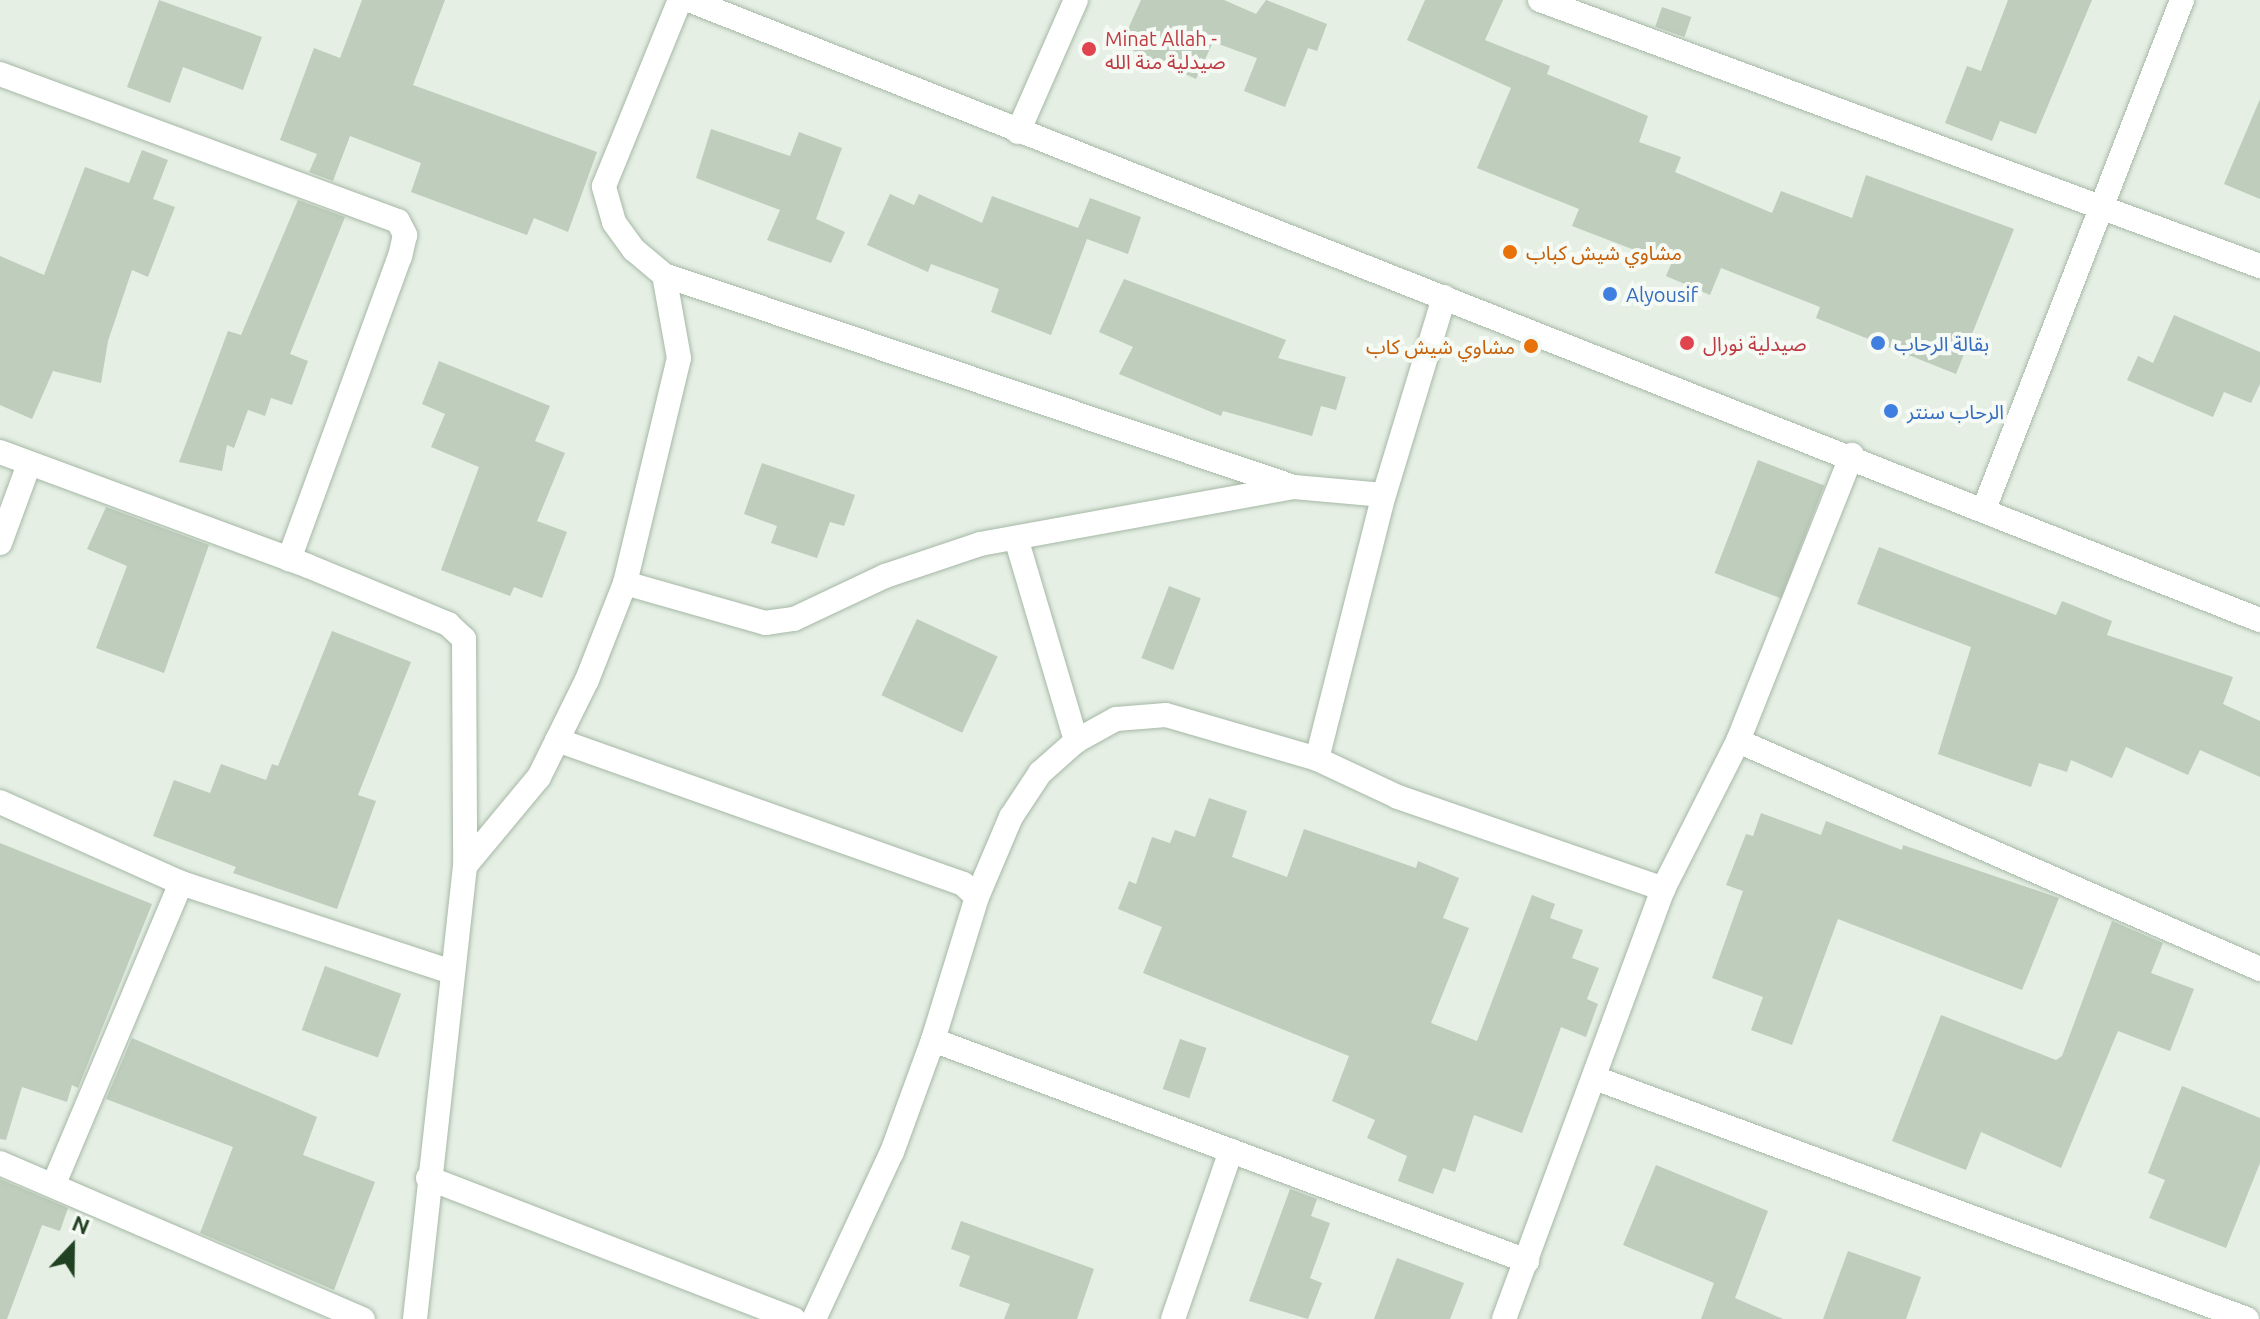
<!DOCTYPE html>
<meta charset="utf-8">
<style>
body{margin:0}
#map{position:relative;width:2260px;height:1319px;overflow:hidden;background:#e5efe4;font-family:Ubuntu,"Noto Sans Arabic",sans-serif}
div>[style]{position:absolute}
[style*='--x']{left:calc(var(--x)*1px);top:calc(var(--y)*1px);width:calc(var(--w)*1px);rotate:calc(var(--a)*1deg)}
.building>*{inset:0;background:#becdbc;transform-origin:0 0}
.roads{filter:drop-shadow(0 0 2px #a6b8a6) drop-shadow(0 0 2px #a6b8a6)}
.street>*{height:24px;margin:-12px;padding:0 12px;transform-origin:12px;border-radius:12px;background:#fff}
.secondary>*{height:24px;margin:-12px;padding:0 12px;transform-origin:12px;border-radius:12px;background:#fff}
.dots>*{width:22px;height:22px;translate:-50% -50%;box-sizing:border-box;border:4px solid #f6faf5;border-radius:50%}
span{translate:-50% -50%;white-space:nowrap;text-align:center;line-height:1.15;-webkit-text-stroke:8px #f6faf5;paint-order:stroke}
.health-label{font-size:20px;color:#be3a42}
.left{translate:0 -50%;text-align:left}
.food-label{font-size:20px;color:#c56008}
.right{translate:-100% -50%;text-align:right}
.shop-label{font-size:20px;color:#366cbe}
.north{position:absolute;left:32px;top:1207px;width:80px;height:80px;-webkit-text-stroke:6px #f6faf5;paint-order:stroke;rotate:22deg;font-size:22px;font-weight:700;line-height:32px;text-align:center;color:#214222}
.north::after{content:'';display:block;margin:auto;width:28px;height:36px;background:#214222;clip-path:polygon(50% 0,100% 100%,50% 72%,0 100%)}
</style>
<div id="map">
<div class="building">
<i style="clip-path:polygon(159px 0,262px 37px,243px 90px,183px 67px,170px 103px,127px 87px)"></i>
<i style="clip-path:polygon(362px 0,445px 0,413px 85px,597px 152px,568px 232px,534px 218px,527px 235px,411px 192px,421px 163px,350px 136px,333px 181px,309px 172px,317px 154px,280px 140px,314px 48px,340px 58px)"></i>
<i style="clip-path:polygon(1141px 0,1224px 0,1256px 14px,1266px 0,1327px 24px,1317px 51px,1308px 48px,1285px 107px,1244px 91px,1257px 58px,1213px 42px,1196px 79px,1121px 45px)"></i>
<i style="clip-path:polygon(1425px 0,1503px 0,1485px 40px,1550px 66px,1547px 74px,1648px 116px,1639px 142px,1681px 157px,1675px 172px,1772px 213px,1781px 191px,1852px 218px,1866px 175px,2014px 229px,1956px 374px,1816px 318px,1820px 307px,1721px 268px,1710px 295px,1666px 276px,1671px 264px,1572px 226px,1579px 209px,1477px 168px,1511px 88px,1407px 40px)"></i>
<i style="clip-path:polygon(2008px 0,2092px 0,2036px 134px,2000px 121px,1992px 141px,1945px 123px,1967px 66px,1981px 71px)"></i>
<i style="left:1662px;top:7px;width:31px;height:21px;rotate:19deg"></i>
<i style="clip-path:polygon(2260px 99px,2260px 199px,2224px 184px)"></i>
<i style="clip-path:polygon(711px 129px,790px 156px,799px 132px,842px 148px,816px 219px,845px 232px,831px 263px,767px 240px,780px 210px,696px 178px)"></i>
<i style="clip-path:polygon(142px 150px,168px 160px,153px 199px,175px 207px,148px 277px,132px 270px,108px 341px,101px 383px,53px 371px,32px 419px,0 405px,0 256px,44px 275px,85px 167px,129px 183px)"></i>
<i style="clip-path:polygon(890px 194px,914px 205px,919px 194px,982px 223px,992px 196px,1078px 228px,1090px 198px,1141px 217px,1128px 254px,1087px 239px,1051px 335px,991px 312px,999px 289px,931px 264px,928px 272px,867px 245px)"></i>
<i style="clip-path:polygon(298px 200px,345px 217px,290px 354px,308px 361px,292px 405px,271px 398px,265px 416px,248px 410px,234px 448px,227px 445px,222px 471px,179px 462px,228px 331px,241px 335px)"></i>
<i style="clip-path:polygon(1124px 279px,1286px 340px,1278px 358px,1346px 377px,1336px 410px,1321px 406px,1312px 436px,1223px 411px,1221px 416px,1119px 374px,1133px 347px,1099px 332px)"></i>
<i style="clip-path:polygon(2174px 315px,2260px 352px,2260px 384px,2251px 403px,2224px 392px,2213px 417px,2127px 380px,2138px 356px,2153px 363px)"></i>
<i style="clip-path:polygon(439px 361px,550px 406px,535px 441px,565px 453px,537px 521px,567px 532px,542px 598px,514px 587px,510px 596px,441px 570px,479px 467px,431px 447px,445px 414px,422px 404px)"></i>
<i style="left:1758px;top:460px;width:71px;height:121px;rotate:21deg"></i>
<i style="clip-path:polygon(762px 463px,855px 495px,844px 526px,830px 522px,817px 558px,771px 543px,777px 526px,744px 514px)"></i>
<i style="clip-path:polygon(106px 507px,209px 545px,164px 673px,96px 648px,127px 566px,87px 549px)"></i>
<i style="clip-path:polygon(1879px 547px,2056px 615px,2062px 601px,2112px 621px,2107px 635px,2233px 677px,2223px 704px,2260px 721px,2260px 777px,2200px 750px,2188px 775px,2126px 747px,2112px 778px,2071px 760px,2067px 772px,2039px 763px,2031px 787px,1938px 754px,1971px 647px,1857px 604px)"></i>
<i style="left:1169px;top:586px;width:34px;height:77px;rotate:21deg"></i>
<i style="left:917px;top:619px;width:89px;height:84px;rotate:25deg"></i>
<i style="clip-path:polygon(332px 631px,411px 662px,358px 795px,376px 801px,337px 909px,233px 873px,236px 867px,153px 836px,174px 780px,210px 793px,221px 764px,266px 780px,272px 764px,278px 766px)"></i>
<i style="clip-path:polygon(1209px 798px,1247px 811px,1232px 857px,1287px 877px,1304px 829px,1416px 868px,1418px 861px,1459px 878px,1443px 918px,1469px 928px,1431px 1023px,1477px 1041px,1532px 895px,1555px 904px,1550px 918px,1583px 930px,1572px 958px,1599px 968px,1587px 999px,1598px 1004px,1586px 1037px,1561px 1027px,1522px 1133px,1474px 1115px,1455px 1172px,1443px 1168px,1433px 1194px,1398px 1181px,1407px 1156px,1367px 1138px,1375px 1120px,1332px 1101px,1349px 1056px,1143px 973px,1162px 927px,1118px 909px,1129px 881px,1136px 884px,1152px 837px,1170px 843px,1175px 830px,1195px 837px)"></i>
<i style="clip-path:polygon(1761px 813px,1821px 835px,1826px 821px,1902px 850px,1903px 845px,2059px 898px,2022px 990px,1838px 919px,1792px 1045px,1751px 1030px,1763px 997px,1712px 978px,1743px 891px,1726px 885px,1746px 834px,1753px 836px)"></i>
<i style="clip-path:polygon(0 843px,152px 904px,78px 1088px,72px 1085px,67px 1102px,22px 1087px,6px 1140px,0 1139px)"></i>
<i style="clip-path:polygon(2112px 921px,2163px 943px,2151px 973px,2194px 989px,2170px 1051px,2118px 1031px,2061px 1168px,1981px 1132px,1966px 1170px,1892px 1141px,1941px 1015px,2056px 1060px,2062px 1056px)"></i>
<i style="left:325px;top:966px;width:81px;height:68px;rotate:20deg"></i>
<i style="clip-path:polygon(132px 1038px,317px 1117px,303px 1155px,375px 1182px,334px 1290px,200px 1233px,233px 1147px,106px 1099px)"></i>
<i style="left:1180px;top:1039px;width:28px;height:53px;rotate:19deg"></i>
<i style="clip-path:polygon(2182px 1086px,2260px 1118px,2260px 1163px,2226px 1248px,2149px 1218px,2165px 1180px,2148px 1173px)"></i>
<i style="clip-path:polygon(1656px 1165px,1768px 1211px,1735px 1298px,1783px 1319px,1701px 1319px,1714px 1283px,1623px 1245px)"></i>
<i style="clip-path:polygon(0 1179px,68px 1208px,60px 1231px,42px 1225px,7px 1319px,0 1319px)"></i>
<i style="clip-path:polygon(1290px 1189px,1317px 1199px,1311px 1216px,1330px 1223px,1310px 1278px,1322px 1283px,1308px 1319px,1249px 1301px)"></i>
<i style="clip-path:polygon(961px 1221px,1094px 1269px,1077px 1319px,1004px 1319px,1010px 1304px,959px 1286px,970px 1256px,951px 1249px)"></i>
<i style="clip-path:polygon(1848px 1251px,1921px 1277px,1906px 1319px,1823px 1319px)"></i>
<i style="clip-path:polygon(1397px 1258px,1464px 1283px,1450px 1319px,1374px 1319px)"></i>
</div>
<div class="roads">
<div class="street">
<i style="--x:1540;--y:0;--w:768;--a:20.28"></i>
<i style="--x:0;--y:74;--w:424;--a:20.3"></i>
<i style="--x:398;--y:221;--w:16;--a:63"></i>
<i style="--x:405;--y:235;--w:22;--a:103"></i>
<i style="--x:400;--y:256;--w:323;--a:110.1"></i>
<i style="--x:1018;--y:132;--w:144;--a:-66.3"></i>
<i style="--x:664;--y:275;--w:662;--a:18.6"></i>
<i style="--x:0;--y:452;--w:328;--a:20.3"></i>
<i style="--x:308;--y:566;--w:152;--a:22.5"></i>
<i style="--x:448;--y:624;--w:22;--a:43"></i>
<i style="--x:464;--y:639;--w:227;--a:89.7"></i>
<i style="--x:465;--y:866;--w:456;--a:96.3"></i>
<i style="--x:1984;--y:509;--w:546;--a:-68.74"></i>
<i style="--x:1016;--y:538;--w:212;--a:73.5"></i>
<i style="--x:0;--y:543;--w:84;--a:-69.8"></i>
<i style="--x:625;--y:583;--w:146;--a:15.9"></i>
<i style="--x:765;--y:623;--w:29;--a:-8"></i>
<i style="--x:794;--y:619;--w:101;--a:-25.3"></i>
<i style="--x:885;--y:576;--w:100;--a:-18.6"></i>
<i style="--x:980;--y:544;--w:319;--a:-10.3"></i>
<i style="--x:1294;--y:487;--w:90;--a:5.1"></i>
<i style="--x:1384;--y:495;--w:207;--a:-73.1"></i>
<i style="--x:557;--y:740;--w:431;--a:19.5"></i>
<i style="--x:963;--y:884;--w:19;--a:43"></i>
<i style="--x:977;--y:897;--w:150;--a:107.1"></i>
<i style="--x:933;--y:1040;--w:634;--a:20.41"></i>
<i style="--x:1738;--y:741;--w:570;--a:23.59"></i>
<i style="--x:1317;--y:759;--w:272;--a:-75.8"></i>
<i style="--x:0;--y:802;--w:198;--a:24.1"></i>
<i style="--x:181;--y:883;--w:326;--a:112.9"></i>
<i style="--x:465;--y:866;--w:116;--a:-50.3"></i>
<i style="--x:539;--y:777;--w:108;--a:-63.7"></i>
<i style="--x:587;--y:680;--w:104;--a:-68.6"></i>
<i style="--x:625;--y:583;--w:231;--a:-76.5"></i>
<i style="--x:679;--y:358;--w:84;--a:-100.2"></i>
<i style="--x:664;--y:275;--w:39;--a:-140"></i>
<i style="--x:634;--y:250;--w:34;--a:-126"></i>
<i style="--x:614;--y:222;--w:37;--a:-106"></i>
<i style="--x:604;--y:186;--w:201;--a:-67.8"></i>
<i style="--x:181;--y:883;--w:285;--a:18.2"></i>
<i style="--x:977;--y:897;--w:87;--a:-67"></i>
<i style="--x:1011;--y:817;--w:53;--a:-56.6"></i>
<i style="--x:1040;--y:773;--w:48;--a:-41.6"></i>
<i style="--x:1076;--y:741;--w:46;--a:-28.8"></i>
<i style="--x:1116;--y:719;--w:50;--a:-4.6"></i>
<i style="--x:1166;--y:715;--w:157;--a:16.2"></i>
<i style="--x:1317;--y:759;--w:89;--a:25.1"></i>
<i style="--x:1398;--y:797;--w:281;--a:19.1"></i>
<i style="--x:1595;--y:1078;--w:695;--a:20.29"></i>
<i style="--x:0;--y:1163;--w:395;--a:23.3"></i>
<i style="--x:428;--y:1178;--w:392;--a:21.1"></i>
<i style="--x:814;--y:1319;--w:184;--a:-65"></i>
<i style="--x:892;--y:1152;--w:119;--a:-69.9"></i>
<i style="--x:1173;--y:1319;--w:178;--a:-71"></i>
<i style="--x:1504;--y:1319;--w:458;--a:-69.7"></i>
<i style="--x:1663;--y:889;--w:166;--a:-63.1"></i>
<i style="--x:1738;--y:741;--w:308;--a:-68.3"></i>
</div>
<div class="secondary">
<i style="--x:689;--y:0;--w:1689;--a:21.54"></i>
</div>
</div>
<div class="dots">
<i style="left:1089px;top:49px;background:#e0444e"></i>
<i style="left:1510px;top:252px;background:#e8710a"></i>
<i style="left:1610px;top:294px;background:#3f7fe0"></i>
<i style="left:1687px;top:343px;background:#e0444e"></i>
<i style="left:1878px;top:343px;background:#3f7fe0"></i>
<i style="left:1531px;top:346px;background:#e8710a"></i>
<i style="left:1891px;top:411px;background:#3f7fe0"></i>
</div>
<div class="health-label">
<span class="left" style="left:1105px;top:50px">Minat Allah -<br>صيدلية منة الله</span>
<span class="left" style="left:1703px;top:343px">صيدلية نورال</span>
</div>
<div class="food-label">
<span class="left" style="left:1526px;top:252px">مشاوي شيش كباب</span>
<span class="right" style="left:1515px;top:346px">مشاوي شيش كاب</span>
</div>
<div class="shop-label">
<span class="left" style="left:1626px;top:294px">Alyousif</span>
<span class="left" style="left:1894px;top:343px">بقالة الرحاب</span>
<span class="left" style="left:1907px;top:411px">الرحاب سنتر</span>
</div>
<div class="north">N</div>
</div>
